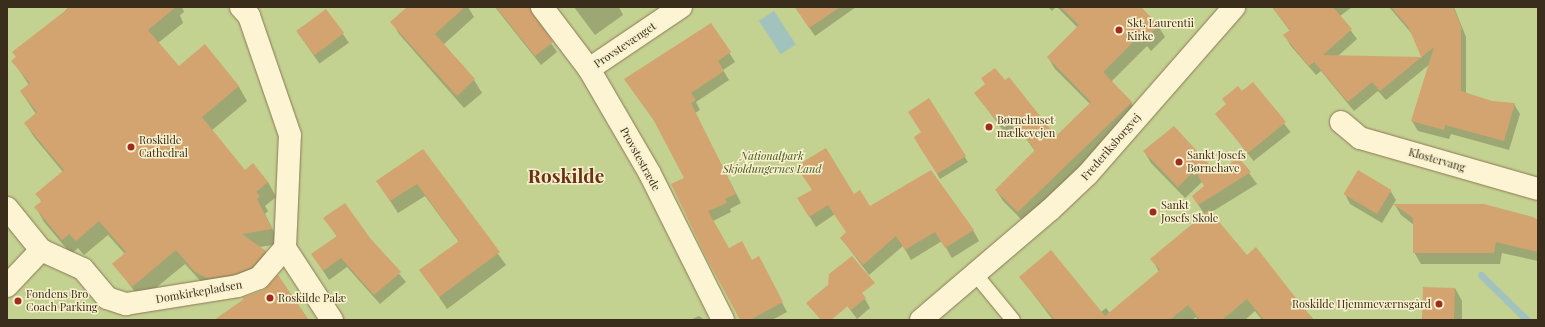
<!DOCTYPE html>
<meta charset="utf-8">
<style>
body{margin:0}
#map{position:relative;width:1545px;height:327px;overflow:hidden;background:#f2e8be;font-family:"Playfair Display",serif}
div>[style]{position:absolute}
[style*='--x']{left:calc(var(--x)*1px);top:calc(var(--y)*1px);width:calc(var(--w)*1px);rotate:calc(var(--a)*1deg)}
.green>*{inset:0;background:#c3d191;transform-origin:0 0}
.water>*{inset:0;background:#a2c3bd;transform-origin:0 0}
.shadow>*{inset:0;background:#0003;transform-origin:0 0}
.stream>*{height:7px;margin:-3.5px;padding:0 3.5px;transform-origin:3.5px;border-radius:3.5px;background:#a2c3bd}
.building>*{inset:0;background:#d4a470;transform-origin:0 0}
.roads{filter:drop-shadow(0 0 1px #8c7855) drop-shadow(0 0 1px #8c7855)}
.lane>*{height:14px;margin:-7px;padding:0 7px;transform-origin:7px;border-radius:7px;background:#fcf4d2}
.street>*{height:22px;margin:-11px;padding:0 11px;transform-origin:11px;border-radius:11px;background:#fcf4d2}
.dots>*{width:11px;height:11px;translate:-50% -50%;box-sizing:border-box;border:2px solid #f9f1ce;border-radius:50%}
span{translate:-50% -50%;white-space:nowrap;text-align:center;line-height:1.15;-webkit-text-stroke:3px #f9f1ce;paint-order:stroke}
.poi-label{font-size:11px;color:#3a2d1b}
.left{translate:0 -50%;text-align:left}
.right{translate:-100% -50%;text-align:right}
.street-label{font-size:11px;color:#3a2d1b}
.park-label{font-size:11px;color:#44591f;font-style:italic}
.town-label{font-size:19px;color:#6b3116;font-weight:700}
.frame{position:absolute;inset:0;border:8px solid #3a2d1b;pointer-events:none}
</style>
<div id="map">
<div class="green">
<i style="left:7px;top:7px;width:1531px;height:313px"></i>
</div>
<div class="water">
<i style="left:774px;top:11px;width:40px;height:18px;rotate:57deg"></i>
</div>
<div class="shadow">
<i style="clip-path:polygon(69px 7px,182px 7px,184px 12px,180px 15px,183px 23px,158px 43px,179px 67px,205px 46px,239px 87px,247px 101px,211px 131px,245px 172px,268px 182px,276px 197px,265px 206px,268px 211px,265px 214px,280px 244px,259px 247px,265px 251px,274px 266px,205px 286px,185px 264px,141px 300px,114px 264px,125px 254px,108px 235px,84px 255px,78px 248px,71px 254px,44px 222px,36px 208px,42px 203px,37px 194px,63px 172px,34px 137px,25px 123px,36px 114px,21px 92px,29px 85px,13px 61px)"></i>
<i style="clip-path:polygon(408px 7px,468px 7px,474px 17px,443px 45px,474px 80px,482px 93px,464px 108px,399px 34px,392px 22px)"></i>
<i style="clip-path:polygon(495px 7px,526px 7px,557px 52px,541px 65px)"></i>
<i style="clip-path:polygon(574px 7px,619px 7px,623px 15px,595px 35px)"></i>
<i style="clip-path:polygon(795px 7px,856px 7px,815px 36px)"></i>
<i style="clip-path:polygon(1048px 7px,1056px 7px,1052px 11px)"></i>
<i style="clip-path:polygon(1057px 7px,1133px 7px,1144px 12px,1158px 26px,1165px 37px,1151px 51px,1147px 46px,1111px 82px,1131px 102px,1138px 114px,1025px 223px,1003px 201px,996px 190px,1035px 151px,1019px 129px,1008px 137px,975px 93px,1056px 138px,1090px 104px,1055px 69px,1048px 57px,1078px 28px)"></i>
<i style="clip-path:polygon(1272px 7px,1352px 7px,1340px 16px,1357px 39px,1338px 56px,1422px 58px,1412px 34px,1389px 7px,1454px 7px,1466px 37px,1466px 94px,1492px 102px,1514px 104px,1520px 114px,1509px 150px,1451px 134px,1449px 139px,1418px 131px,1412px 121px,1430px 64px,1386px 100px,1378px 91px,1354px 111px,1321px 71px,1316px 75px,1290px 45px,1285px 35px,1290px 31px)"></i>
<i style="left:326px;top:10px;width:40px;height:36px;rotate:55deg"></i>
<i style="clip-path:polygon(711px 24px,735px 62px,723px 70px,729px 80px,696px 102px,700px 110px,695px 113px,741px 203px,730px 209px,731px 212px,713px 221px,728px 249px,763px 267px,787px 312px,772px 320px,741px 320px,686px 178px,658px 126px,625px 80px)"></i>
<i style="left:1253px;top:84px;width:61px;height:47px;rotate:52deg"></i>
<i style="clip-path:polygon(929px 100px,968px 162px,940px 179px,916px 137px,922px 133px)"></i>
<i style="clip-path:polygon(423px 150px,506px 265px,447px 309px,421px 270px,459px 242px,425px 196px,398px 213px,377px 181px)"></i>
<i style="clip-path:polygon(1144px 151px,1218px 175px,1238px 158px,1257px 184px,1210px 213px,1247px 256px,1284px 286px,1314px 320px,1262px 320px,1255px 311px,1245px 320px,1198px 320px,1196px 317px,1192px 320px,1053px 320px,1020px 277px,1101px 312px,1106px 308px,1110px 313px,1159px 272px,1152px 259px,1205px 215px,1193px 197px,1205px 186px,1203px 181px,1185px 198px,1151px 163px)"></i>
<i style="clip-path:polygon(1390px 190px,1396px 200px,1382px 223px,1350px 204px,1345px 194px)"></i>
<i style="clip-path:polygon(854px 196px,870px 207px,973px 230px,979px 241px,952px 258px,942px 241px,911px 260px,903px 246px,869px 275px,841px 238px,847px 233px,835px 214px,816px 227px,805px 209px)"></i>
<i style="clip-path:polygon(1395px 205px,1538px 220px,1538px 261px,1502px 253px,1500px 264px,1421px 264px,1414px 252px,1414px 225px,1401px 215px)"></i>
<i style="clip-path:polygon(325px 218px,369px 238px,406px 282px,380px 304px,347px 267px,329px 280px,318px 263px,337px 237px)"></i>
<i style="clip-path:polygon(1455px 288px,1462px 301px,1462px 320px,1424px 320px)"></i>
<i style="clip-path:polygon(865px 299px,870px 308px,857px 319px,846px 304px)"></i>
<i style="clip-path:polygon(699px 316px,704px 320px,690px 320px)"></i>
</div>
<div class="stream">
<i style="--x:1481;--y:275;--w:64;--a:44.4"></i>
</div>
<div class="building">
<i style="clip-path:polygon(70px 7px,176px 7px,148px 30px,179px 66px,205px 44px,239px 86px,202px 117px,245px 170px,253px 163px,268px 182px,256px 192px,260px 196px,257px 199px,272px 229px,242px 234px,266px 251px,252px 267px,235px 274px,207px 278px,195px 272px,176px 250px,132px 287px,112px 264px,126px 252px,99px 221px,76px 241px,69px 234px,62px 240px,34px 207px,42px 201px,35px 194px,64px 170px,24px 123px,37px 112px,20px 91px,30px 83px,11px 61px,16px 57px,12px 52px)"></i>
<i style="clip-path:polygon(407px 7px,465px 7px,435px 34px,475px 79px,457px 96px,390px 22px)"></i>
<i style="clip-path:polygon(496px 7px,529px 7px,553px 42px,535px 56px)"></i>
<i style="clip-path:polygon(795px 7px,840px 7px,809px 28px)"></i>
<i style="clip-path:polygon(1061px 7px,1141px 7px,1159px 25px,1144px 40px,1140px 35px,1103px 72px,1132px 102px,1018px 212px,995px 190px,1035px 150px,1012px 118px,1001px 126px,974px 93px,985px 84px,981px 78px,995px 68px,1005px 80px,1009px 77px,1056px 136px,1091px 102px,1047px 57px,1079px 25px)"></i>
<i style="clip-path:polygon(1272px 7px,1333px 7px,1352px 29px,1323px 55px,1421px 57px,1409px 28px,1391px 7px,1453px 7px,1461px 26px,1461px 91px,1492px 101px,1515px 103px,1504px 141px,1445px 125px,1444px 130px,1411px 121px,1434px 47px,1380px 91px,1372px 82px,1348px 102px,1314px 62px,1309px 66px,1283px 35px,1290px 30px)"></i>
<i style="left:326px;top:9px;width:30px;height:37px;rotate:53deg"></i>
<i style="clip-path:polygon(711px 23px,731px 52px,718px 61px,724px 71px,691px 93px,696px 100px,691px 103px,736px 194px,725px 199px,727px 203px,708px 211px,729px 248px,742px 241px,752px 260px,759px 256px,783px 302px,750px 320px,740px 320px,707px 259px,671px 184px,684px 178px,653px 119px,624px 79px)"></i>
<i style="clip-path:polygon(1253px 82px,1286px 122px,1248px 153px,1215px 114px,1226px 104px,1222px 99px,1238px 86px,1242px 91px)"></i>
<i style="clip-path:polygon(929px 98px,966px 156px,937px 174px,919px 146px,914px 137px,921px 132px,908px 112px)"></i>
<i style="clip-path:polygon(1174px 126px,1218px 174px,1238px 157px,1251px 172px,1198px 205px,1192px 196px,1204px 186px,1195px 170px,1178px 187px,1143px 151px)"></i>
<i style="clip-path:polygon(826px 148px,854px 194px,860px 190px,870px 206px,931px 170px,974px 230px,945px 248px,935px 232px,905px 250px,896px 236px,863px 265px,840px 238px,846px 232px,828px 205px,809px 217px,797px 198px,812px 190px,796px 166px)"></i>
<i style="clip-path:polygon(423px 149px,500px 252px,439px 297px,419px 270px,459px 241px,417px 184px,390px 201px,376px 181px)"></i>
<i style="left:1358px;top:170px;width:39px;height:28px;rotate:31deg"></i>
<i style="clip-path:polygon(345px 203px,370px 238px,401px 272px,374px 295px,341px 258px,323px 271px,311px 254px,337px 236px,323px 218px)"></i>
<i style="clip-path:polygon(1393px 204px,1484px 204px,1533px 217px,1538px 220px,1538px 252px,1496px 242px,1494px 253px,1413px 253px,1413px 218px)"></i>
<i style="clip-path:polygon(1209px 210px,1247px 255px,1256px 247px,1313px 320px,1264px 320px,1247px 299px,1222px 320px,1200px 320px,1188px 305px,1170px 320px,1055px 320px,1019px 277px,1051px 250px,1105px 316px,1160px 270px,1150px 259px)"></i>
<i style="clip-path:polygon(852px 256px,875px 283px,862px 293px,866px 298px,851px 310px,848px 306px,831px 320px,821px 320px,806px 303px,828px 285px,829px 274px)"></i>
<i style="clip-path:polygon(278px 275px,309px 320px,214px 320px,244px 299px,242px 298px,264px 290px)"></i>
<i style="left:1423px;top:287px;width:32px;height:33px;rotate:2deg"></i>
</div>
<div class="roads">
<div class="lane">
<i style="--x:976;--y:275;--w:58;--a:50.6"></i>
</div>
<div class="street">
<i style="--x:542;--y:7;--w:78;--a:52.8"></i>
<i style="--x:589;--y:69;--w:121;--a:59.8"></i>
<i style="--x:650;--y:174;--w:163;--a:63.4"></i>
<i style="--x:589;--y:69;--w:111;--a:-34"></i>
<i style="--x:1341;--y:122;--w:25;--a:40"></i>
<i style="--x:1360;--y:138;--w:185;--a:16"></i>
<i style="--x:7;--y:208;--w:54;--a:51"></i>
<i style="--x:41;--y:250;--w:46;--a:24.3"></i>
<i style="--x:83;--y:269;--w:38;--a:50"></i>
<i style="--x:107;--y:298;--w:20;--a:18"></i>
<i style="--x:126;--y:304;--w:113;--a:-9.1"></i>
<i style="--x:238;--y:286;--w:22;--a:-21"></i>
<i style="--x:259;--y:278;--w:40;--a:-49"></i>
<i style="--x:285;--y:248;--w:113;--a:-87.5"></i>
<i style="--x:290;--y:135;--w:126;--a:-109"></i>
<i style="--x:249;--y:16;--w:12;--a:-132"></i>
<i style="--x:285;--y:248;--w:86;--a:56.9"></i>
<i style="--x:7;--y:286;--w:50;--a:-46.6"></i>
<i style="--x:921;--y:320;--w:170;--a:-40.5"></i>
<i style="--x:1050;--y:210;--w:52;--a:-43.5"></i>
<i style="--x:1088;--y:174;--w:222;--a:-48.8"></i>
</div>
</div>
<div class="dots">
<i style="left:1119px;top:30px;background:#a12b1e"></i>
<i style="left:989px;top:127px;background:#a12b1e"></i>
<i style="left:131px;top:147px;background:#a12b1e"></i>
<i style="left:1179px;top:162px;background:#a12b1e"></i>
<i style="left:1153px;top:212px;background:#a12b1e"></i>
<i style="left:270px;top:298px;background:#a12b1e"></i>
<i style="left:18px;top:301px;background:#a12b1e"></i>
<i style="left:1439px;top:304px;background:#a12b1e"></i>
</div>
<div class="poi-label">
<span class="left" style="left:1127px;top:30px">Skt. Laurentii<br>Kirke</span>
<span class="left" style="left:997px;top:127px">Børnehuset<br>mælkevejen</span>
<span class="left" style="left:139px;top:147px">Roskilde<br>Cathedral</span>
<span class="left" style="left:1187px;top:162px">Sankt Josefs<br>Børnehave</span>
<span class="left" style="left:1161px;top:212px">Sankt<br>Josefs Skole</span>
<span class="left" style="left:26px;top:301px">Fondens Bro<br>Coach Parking</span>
<span class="left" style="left:278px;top:298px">Roskilde Palæ</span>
<span class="right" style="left:1431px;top:304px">Roskilde Hjemmeværnsgård</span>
</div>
<div class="street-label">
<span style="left:625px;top:45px;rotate:-34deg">Provstevænget</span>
<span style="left:1111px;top:147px;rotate:-49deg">Frederiksborgvej</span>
<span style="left:640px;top:159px;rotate:61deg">Provstestræde</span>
<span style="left:1437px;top:160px;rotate:16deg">Klostervang</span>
<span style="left:199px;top:292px;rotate:-10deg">Domkirkepladsen</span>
</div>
<div class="park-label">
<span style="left:772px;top:163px">Nationalpark<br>Skjoldungernes Land</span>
</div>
<div class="town-label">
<span style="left:566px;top:176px">Roskilde</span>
</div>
<div class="frame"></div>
</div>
